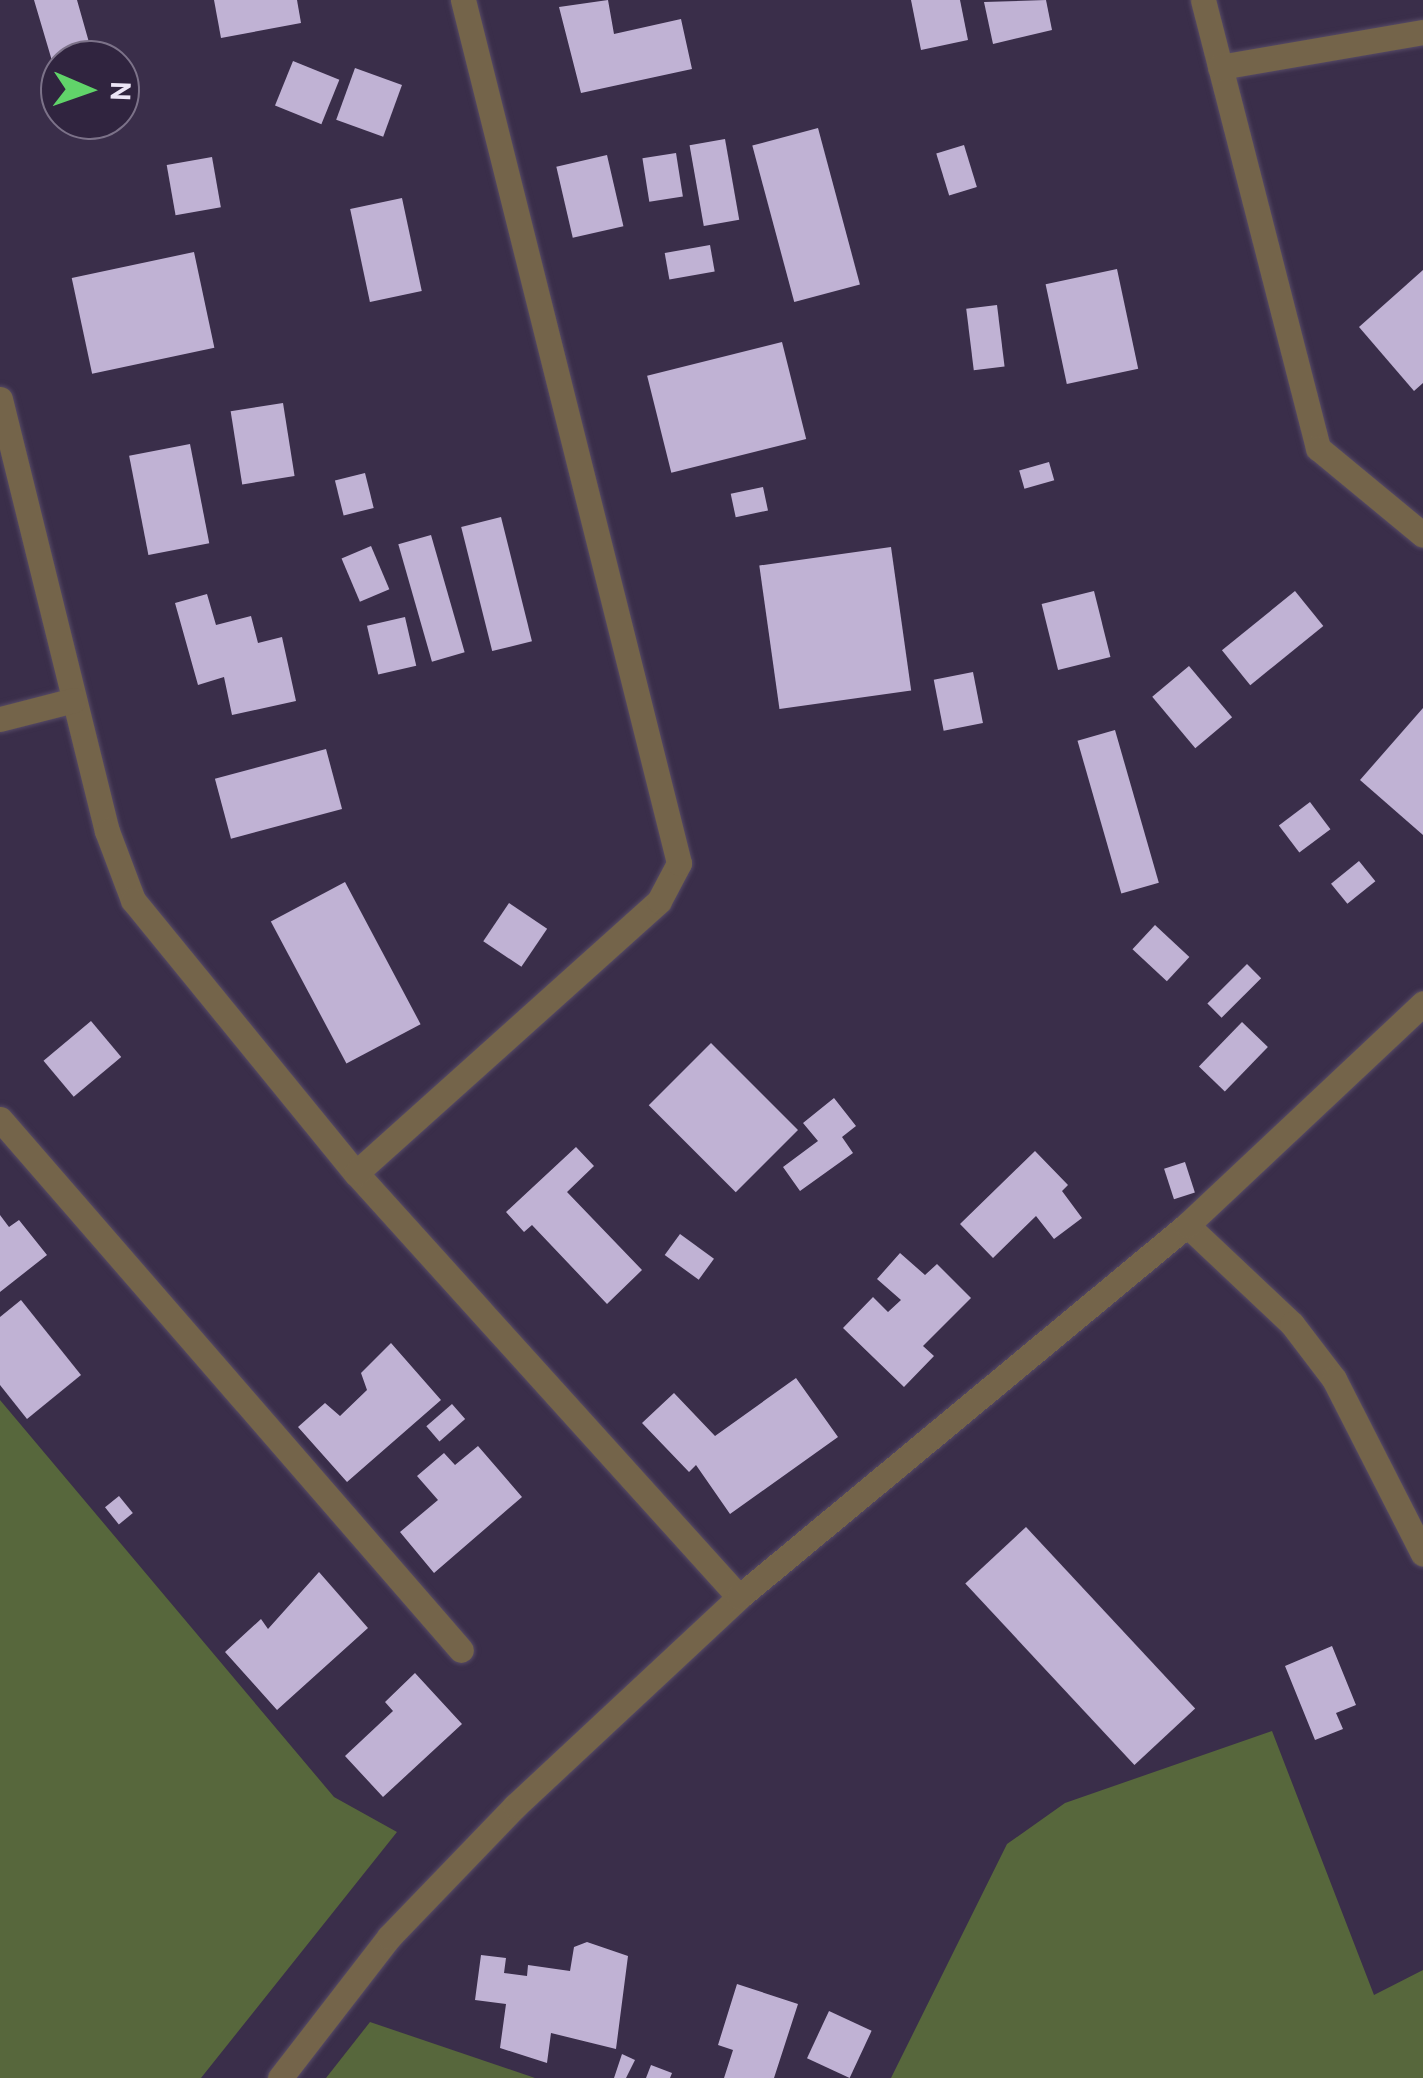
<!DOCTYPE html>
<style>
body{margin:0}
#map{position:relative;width:1423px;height:2078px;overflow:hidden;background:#3a2e4a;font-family:Overpass,sans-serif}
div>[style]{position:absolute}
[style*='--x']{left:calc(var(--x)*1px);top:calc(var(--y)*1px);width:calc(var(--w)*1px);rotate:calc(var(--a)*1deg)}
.green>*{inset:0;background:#57673c}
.building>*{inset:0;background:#c0b2d4;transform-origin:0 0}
.roads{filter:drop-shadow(0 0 2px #574b66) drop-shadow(0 0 2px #574b66)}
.minor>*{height:25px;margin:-12.5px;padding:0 12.5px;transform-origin:12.5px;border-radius:12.5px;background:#74644a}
span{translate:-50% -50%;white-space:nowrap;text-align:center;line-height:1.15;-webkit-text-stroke:10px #30243f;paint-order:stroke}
.north{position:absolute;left:40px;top:40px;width:100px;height:100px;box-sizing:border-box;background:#30243f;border:2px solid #7c7289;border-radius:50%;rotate:92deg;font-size:28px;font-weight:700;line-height:40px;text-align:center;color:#ede6f7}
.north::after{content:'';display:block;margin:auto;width:35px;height:45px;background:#61d46a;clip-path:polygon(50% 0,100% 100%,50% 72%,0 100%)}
</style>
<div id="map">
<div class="green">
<i style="clip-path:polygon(0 1400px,334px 1797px,397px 1832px,201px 2078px,0 2078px)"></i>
<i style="clip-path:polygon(1272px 1731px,1374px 1995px,1423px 1970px,1423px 2078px,891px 2078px,1007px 1844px,1065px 1803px)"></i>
<i style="clip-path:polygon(370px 2022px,535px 2078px,326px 2078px)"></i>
</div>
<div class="building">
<i style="clip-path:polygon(34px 0,77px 0,94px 60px,60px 60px,55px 71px)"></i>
<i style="clip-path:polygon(214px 0,297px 0,301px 23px,221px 38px)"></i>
<i style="clip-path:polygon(608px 0,614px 34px,681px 19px,692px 69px,581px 93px,559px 7px)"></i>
<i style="clip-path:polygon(911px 0,960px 0,968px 40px,921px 50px)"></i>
<i style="clip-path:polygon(1046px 0,1052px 30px,993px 44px,984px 2px)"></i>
<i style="left:293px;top:61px;width:50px;height:48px;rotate:22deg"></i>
<i style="left:355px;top:68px;width:50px;height:55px;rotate:20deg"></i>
<i style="left:818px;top:128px;width:162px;height:68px;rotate:75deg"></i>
<i style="left:725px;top:139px;width:82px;height:36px;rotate:80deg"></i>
<i style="left:964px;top:145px;width:44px;height:29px;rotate:73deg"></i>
<i style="left:676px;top:153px;width:44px;height:34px;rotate:81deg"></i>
<i style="left:607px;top:155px;width:73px;height:52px;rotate:77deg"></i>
<i style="left:212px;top:157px;width:51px;height:46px;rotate:80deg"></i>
<i style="left:402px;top:198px;width:95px;height:53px;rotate:78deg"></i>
<i style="left:710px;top:245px;width:27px;height:46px;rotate:80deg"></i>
<i style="left:194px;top:252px;width:98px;height:125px;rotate:78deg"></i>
<i style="left:1117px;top:269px;width:102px;height:73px;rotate:78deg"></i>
<i style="clip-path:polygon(1423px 270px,1423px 383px,1414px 391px,1359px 327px)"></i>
<i style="left:997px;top:305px;width:62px;height:31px;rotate:83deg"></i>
<i style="left:782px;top:342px;width:100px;height:139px;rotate:76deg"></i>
<i style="left:283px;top:403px;width:74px;height:53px;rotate:81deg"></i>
<i style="left:190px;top:444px;width:101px;height:62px;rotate:79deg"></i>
<i style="left:1049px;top:462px;width:19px;height:31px;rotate:74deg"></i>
<i style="left:365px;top:473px;width:36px;height:31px;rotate:76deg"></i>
<i style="left:763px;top:487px;width:24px;height:33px;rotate:78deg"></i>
<i style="left:501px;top:517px;width:128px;height:41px;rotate:76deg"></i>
<i style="left:431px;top:535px;width:122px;height:34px;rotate:74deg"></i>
<i style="left:371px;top:546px;width:47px;height:32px;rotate:67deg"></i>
<i style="left:891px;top:547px;width:145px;height:133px;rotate:82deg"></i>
<i style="left:1094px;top:591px;width:68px;height:54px;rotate:76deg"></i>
<i style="left:1295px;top:591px;width:45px;height:94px;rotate:51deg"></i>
<i style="clip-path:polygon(207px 594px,216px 625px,251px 616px,258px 643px,282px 637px,296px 701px,232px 715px,224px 677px,198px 685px,175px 603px)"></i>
<i style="left:405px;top:617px;width:50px;height:39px;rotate:77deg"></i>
<i style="left:1189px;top:666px;width:67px;height:48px;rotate:50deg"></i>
<i style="left:973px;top:672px;width:52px;height:40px;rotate:79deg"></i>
<i style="clip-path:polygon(1423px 708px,1423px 835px,1360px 780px)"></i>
<i style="left:1115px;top:730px;width:159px;height:39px;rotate:74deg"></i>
<i style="left:326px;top:749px;width:62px;height:115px;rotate:75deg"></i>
<i style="left:1310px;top:802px;width:34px;height:39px;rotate:53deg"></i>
<i style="left:1359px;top:861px;width:26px;height:36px;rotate:51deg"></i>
<i style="left:345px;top:882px;width:161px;height:84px;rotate:62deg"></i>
<i style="left:509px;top:903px;width:46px;height:46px;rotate:34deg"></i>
<i style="left:1155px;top:925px;width:47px;height:33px;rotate:43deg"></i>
<i style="left:1247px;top:964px;width:20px;height:56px;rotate:45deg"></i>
<i style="left:91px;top:1021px;width:47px;height:62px;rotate:50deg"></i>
<i style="left:1242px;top:1022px;width:36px;height:62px;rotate:44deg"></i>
<i style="left:711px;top:1043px;width:123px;height:88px;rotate:45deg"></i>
<i style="clip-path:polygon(834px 1098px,856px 1126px,842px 1137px,853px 1153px,800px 1191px,783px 1167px,818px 1141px,803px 1123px)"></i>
<i style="clip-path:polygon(576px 1147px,594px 1166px,567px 1192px,642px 1270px,607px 1304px,532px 1225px,524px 1232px,506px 1212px)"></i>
<i style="clip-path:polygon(1035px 1151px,1068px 1185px,1062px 1191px,1082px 1218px,1054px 1239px,1036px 1216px,993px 1258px,960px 1224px)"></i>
<i style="left:1185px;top:1162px;width:32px;height:22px;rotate:72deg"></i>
<i style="clip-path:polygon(0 1215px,9px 1227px,19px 1220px,47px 1255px,0 1292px)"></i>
<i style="left:680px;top:1234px;width:42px;height:26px;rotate:36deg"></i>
<i style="clip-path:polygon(900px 1253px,925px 1275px,937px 1264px,971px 1298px,923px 1346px,934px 1356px,904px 1387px,843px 1328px,873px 1297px,888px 1312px,901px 1300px,877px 1279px)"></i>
<i style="clip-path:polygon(21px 1300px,81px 1375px,27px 1419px,0 1385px,0 1317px)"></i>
<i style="clip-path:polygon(391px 1343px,441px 1400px,347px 1482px,298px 1427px,325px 1403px,340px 1416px,367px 1390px,361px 1373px)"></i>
<i style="clip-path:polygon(796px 1378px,838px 1437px,730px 1514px,696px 1465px,689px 1472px,642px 1423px,674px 1393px,715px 1436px)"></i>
<i style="left:452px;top:1404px;width:20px;height:34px;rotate:49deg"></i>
<i style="clip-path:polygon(478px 1446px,522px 1497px,434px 1573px,400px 1532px,438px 1500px,417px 1476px,444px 1453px,455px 1465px)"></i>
<i style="left:119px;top:1496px;width:22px;height:18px;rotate:51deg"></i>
<i style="left:1026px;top:1527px;width:248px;height:83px;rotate:47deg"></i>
<i style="clip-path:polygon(319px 1572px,368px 1628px,277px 1710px,225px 1652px,261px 1619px,268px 1629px)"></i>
<i style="clip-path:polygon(1332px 1646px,1356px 1705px,1336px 1713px,1343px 1729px,1315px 1740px,1285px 1666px)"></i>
<i style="clip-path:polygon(415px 1673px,462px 1724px,383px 1797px,345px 1756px,393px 1711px,385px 1702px)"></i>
<i style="clip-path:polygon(587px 1942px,628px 1956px,616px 2049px,551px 2033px,547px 2063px,500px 2048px,506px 2004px,475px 2000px,481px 1955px,506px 1958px,504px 1973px,527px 1976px,528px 1965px,570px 1971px,574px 1947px)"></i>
<i style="clip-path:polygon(737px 1984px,798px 2004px,774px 2078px,724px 2078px,733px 2050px,718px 2045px)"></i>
<i style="left:829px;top:2011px;width:47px;height:52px;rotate:25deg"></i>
<i style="clip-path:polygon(622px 2054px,635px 2060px,626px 2078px,614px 2078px)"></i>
<i style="clip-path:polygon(651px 2065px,672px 2073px,670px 2078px,646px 2078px)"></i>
</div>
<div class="roads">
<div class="minor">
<i style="--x:1203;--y:0;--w:463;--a:75.6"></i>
<i style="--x:1318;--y:448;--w:136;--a:39.6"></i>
<i style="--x:1220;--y:67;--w:206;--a:-9.8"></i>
<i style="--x:0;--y:399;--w:445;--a:76.1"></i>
<i style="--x:107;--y:831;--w:74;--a:69.4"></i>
<i style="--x:133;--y:900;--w:353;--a:50.8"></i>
<i style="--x:356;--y:1173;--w:571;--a:47.91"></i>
<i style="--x:0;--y:719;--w:76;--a:-14.4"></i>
<i style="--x:0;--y:1119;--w:703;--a:49.04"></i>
<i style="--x:356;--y:1173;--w:407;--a:-41.9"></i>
<i style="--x:659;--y:901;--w:43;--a:-62.2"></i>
<i style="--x:679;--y:863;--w:890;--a:-104.05"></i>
<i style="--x:1187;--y:1225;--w:144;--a:43.3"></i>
<i style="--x:1292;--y:1324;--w:69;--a:52.6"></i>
<i style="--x:1334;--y:1379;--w:196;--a:63"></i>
<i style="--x:280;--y:2078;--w:178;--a:-52.3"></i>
<i style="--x:389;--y:1937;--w:182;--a:-46.1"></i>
<i style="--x:515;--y:1806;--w:306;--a:-43"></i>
<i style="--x:739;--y:1597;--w:582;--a:-39.7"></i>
<i style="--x:1187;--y:1225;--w:324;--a:-43.2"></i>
</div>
</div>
<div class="north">N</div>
</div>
